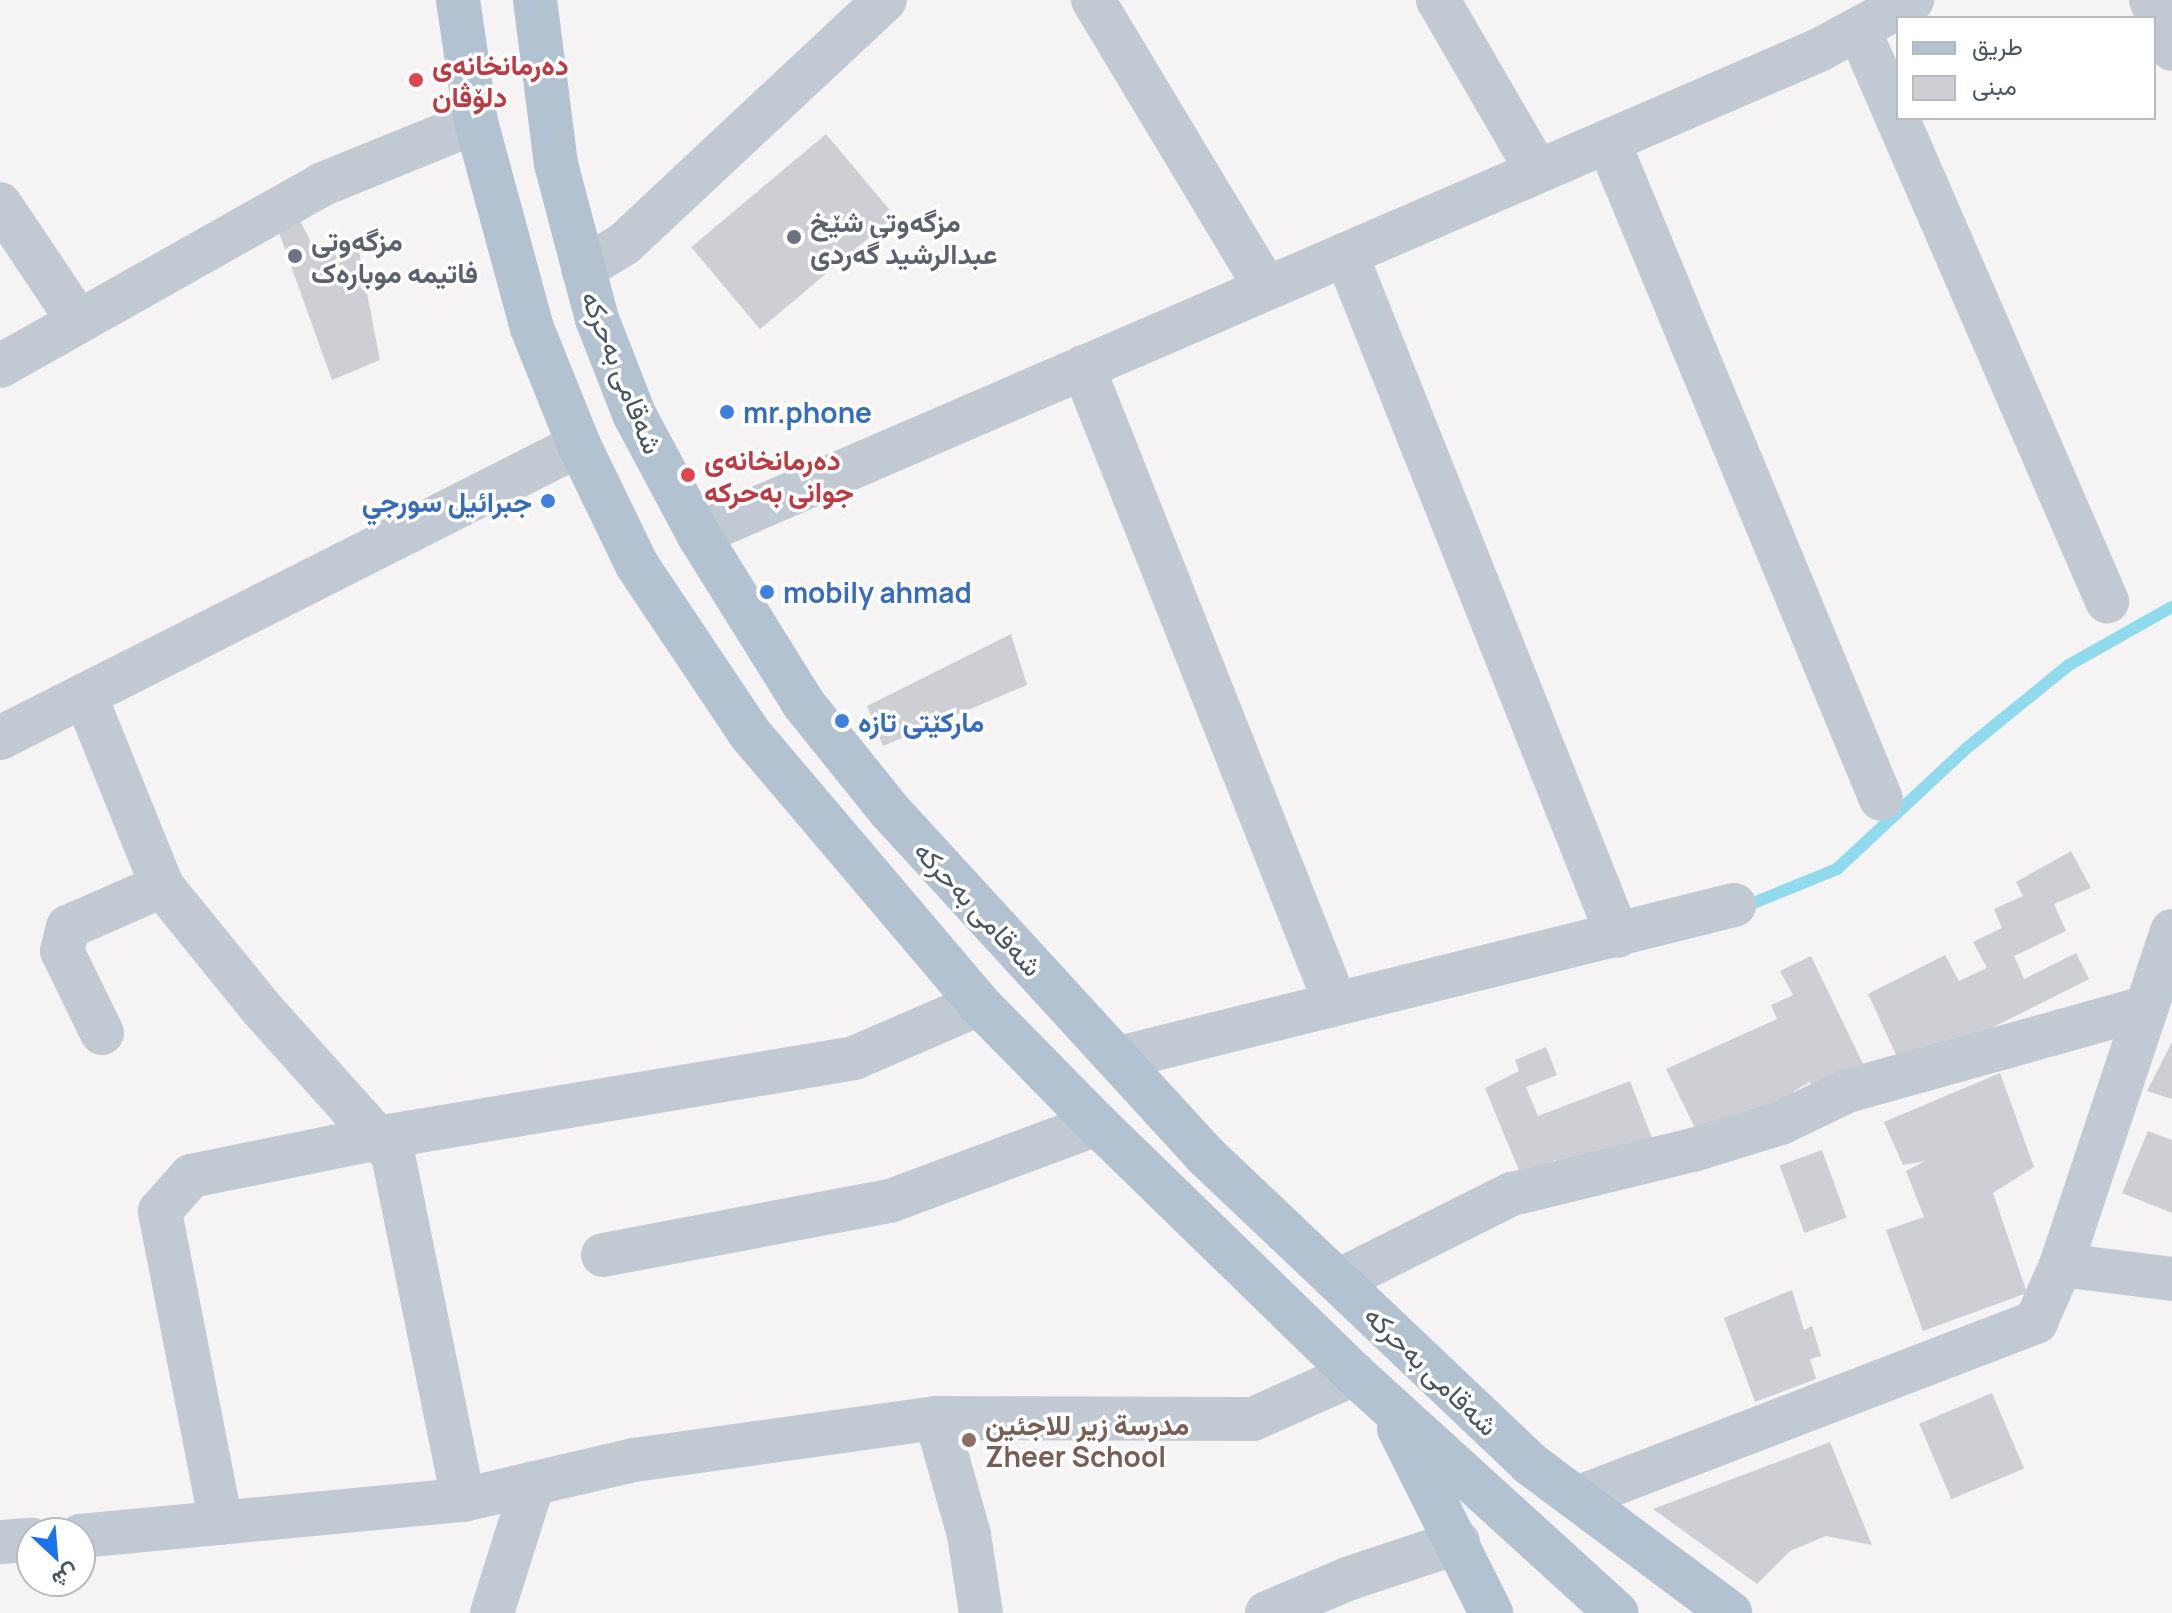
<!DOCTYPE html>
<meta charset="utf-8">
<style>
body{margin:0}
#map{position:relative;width:2172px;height:1613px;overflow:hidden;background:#f5f3f3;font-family:Manrope,Vazirmatn,sans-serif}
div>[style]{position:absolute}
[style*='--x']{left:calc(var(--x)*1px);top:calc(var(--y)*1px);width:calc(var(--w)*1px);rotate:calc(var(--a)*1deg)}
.stream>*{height:12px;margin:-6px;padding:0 6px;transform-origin:6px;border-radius:6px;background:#90daee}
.building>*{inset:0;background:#cdcfd5;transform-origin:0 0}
.minor>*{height:44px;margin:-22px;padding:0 22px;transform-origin:22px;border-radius:22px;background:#c1cad2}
.major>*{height:44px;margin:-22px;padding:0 22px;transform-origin:22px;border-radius:22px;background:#b3c2d1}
.dots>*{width:22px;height:22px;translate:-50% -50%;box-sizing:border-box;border:4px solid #fff;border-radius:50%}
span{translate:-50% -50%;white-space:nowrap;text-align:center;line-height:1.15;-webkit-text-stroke:7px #fff;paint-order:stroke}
.health-label{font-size:28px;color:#be3a42;font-weight:700}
.left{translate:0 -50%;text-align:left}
.worship-label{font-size:28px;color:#5b616d;font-weight:700}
.street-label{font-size:28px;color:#4a5661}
.shop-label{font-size:28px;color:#366cbe;font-weight:700}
.right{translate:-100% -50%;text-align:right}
.education-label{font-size:28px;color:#785e54;font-weight:700}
.legend{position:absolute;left:1896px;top:16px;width:260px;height:104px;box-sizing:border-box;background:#fff;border:2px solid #b7bbc0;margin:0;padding:10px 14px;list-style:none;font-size:24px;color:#4a5661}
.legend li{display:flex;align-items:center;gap:16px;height:40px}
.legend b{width:40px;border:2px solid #b7bbc0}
.north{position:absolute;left:16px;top:1517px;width:80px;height:80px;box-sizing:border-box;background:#fff;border:2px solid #b7bbc0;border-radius:50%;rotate:154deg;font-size:22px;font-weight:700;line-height:32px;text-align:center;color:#4a5661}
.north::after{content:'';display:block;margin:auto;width:28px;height:36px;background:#1a73e8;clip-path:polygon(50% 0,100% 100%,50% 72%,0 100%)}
</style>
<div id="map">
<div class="stream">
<i style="--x:1741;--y:908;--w:104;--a:-22.1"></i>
<i style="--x:1837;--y:869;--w:179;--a:-43"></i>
<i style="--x:1968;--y:747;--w:130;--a:-39.1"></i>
<i style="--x:2069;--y:665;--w:118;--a:-29.4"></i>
</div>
<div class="building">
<i style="left:826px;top:134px;width:107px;height:176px;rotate:50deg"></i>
<i style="clip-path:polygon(299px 219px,317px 253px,357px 241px,380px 360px,332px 380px,277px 227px)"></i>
<i style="clip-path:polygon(1011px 634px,1027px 685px,883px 746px,867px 706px)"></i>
<i style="clip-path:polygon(2071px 851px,2091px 888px,2054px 904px,2066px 931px,2014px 956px,2024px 979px,2076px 953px,2089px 979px,1904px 1072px,1868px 994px,1945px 955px,1959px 981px,1987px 968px,1973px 942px,2002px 928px,1994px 909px,2023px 896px,2016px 882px)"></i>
<i style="clip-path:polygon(1811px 956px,1865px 1068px,1815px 1092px,1810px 1082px,1794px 1091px,1798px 1102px,1700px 1138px,1666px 1069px,1777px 1019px,1771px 1005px,1793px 995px,1780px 971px)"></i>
<i style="clip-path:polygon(2172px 1042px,2172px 1099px,2147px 1091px)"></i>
<i style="clip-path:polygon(1546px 1047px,1557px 1075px,1526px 1087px,1538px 1116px,1630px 1081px,1652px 1138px,1560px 1169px,1556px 1160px,1520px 1173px,1485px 1088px,1519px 1071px,1515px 1060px)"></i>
<i style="clip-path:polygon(2000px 1073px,2034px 1167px,1993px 1193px,2027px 1293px,1923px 1331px,1886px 1230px,1924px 1217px,1906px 1171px,1925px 1161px,1903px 1165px,1884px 1122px)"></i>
<i style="clip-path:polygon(2148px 1131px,2172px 1140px,2172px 1213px,2122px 1193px)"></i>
<i style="left:1822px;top:1150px;width:72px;height:45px;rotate:70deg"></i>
<i style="clip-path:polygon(1792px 1290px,1804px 1330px,1812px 1326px,1821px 1356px,1810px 1359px,1816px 1379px,1755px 1402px,1724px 1318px)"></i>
<i style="left:1992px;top:1393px;width:82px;height:79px;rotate:67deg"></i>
<i style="clip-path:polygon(1830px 1442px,1872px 1545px,1826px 1536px,1790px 1551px,1757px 1584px,1653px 1509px)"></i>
</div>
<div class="minor">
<i style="--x:1093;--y:0;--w:336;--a:59"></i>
<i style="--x:1438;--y:0;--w:198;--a:59.9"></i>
<i style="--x:2151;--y:0;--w:53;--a:66.8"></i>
<i style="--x:1859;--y:30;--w:623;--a:66.52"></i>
<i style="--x:1608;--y:141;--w:712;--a:67.47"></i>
<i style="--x:0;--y:204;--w:138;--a:56.2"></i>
<i style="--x:1346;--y:254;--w:734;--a:68.26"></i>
<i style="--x:583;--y:269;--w:48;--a:-31.4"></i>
<i style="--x:624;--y:244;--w:357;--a:-43.1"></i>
<i style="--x:0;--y:366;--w:371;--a:-29.4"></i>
<i style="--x:323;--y:184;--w:165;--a:-22.1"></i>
<i style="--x:1083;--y:367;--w:683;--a:68.35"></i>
<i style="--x:698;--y:534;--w:1221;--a:-23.35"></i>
<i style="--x:1819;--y:50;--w:106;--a:-28.3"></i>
<i style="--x:85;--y:695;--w:206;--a:68"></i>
<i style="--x:162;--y:886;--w:157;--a:50.9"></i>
<i style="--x:261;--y:1008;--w:198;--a:48.1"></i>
<i style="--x:393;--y:1155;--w:352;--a:78.5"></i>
<i style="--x:0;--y:738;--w:649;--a:-26.84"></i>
<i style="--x:102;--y:1033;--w:91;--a:-116"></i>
<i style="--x:62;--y:951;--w:25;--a:-76"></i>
<i style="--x:68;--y:927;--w:103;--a:-23.6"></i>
<i style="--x:1119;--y:1058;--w:634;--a:-13.97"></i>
<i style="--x:603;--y:1255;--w:292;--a:-10.7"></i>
<i style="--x:890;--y:1201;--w:221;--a:-20.4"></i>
<i style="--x:2061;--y:1265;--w:352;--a:-71.6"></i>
<i style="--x:1338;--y:1281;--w:195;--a:-26.6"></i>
<i style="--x:1512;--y:1194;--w:186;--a:-13.7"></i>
<i style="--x:1693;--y:1150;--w:92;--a:-17.1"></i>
<i style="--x:1781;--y:1123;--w:73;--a:-25.9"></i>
<i style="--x:1847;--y:1091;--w:309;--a:-15.6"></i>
<i style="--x:936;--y:1418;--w:122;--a:74.2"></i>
<i style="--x:969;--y:1535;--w:79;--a:81.3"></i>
<i style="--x:1577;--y:1498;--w:492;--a:-21"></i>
<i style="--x:2036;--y:1322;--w:62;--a:-66.3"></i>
<i style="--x:2061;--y:1265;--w:112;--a:7.2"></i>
<i style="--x:221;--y:1523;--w:318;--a:-101.1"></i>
<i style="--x:160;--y:1211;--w:47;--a:-48.5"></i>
<i style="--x:191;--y:1176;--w:190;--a:-11.5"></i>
<i style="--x:377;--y:1138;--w:484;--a:-9.5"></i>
<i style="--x:854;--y:1058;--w:136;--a:-23.4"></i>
<i style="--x:80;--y:1536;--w:385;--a:-5.4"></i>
<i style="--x:463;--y:1500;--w:176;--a:-13.2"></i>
<i style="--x:634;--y:1460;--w:305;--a:-7.9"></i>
<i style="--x:936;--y:1418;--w:317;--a:0.2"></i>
<i style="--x:1253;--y:1419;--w:111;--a:-24"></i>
<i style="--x:0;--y:1542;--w:32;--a:-4"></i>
<i style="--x:492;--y:1613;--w:136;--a:-72.5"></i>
<i style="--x:1267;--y:1613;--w:90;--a:-22.9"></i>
<i style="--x:1350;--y:1578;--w:114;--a:-18.4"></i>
</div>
<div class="major">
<i style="--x:458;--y:0;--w:123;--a:81.6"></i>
<i style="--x:476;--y:122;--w:213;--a:74.8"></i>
<i style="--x:532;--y:328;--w:126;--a:68.1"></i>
<i style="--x:579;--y:445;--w:133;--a:64.2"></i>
<i style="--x:637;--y:565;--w:205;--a:56.2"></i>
<i style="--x:751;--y:735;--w:353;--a:49.7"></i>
<i style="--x:979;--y:1004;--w:168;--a:45.5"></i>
<i style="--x:1097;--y:1124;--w:359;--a:44.2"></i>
<i style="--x:1354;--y:1374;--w:355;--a:42.3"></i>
<i style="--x:535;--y:0;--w:165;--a:82.7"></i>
<i style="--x:556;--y:164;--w:160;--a:75.2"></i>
<i style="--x:597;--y:319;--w:102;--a:68.7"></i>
<i style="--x:634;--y:414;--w:136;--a:61.9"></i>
<i style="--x:698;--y:534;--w:199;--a:58.1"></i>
<i style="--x:803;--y:703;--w:137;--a:51.2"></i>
<i style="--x:889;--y:810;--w:468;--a:47.5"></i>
<i style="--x:1205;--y:1155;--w:447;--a:43.5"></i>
<i style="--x:1529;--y:1463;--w:251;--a:36.7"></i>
<i style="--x:1399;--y:1429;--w:206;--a:63.4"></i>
</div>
<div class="dots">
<i style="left:416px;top:80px;background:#e0444e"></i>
<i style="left:794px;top:237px;background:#6b7280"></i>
<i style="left:295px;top:256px;background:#6b7280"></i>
<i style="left:727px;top:412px;background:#3f7fe0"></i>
<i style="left:688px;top:475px;background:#e0444e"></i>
<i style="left:548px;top:501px;background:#3f7fe0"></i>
<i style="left:767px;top:592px;background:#3f7fe0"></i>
<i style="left:842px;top:721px;background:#3f7fe0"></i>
<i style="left:969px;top:1440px;background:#8d6e63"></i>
</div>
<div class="health-label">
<span class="left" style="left:432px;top:80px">دەرمانخانەی<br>دلۆڤان</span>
<span class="left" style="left:704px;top:475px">دەرمانخانەی<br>جوانی بەحرکە</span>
</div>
<div class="worship-label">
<span class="left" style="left:810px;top:237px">مزگەوتی شێخ<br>عبدالرشید گەردی</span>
<span class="left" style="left:311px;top:256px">مزگەوتی<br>فاتیمە موبارەک</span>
</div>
<div class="street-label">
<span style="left:623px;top:372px;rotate:68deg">شەقامی بەحرکە</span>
<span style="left:979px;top:908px;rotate:47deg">شەقامی بەحرکە</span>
<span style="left:1432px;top:1370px;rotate:44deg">شەقامی بەحرکە</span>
</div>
<div class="shop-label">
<span class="left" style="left:743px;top:412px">mr.phone</span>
<span class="right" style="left:532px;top:501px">جبرائيل سورجي</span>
<span class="left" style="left:783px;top:592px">mobily ahmad</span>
<span class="left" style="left:858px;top:721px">مارکێتی تازە</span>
</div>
<div class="education-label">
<span class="left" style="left:985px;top:1440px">مدرسة زير للاجئين<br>Zheer School</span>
</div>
<ul class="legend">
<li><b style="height:10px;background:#b3c2d1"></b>طريق</li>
<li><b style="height:22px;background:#cdcfd5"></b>مبنى</li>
</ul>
<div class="north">ش</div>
</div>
